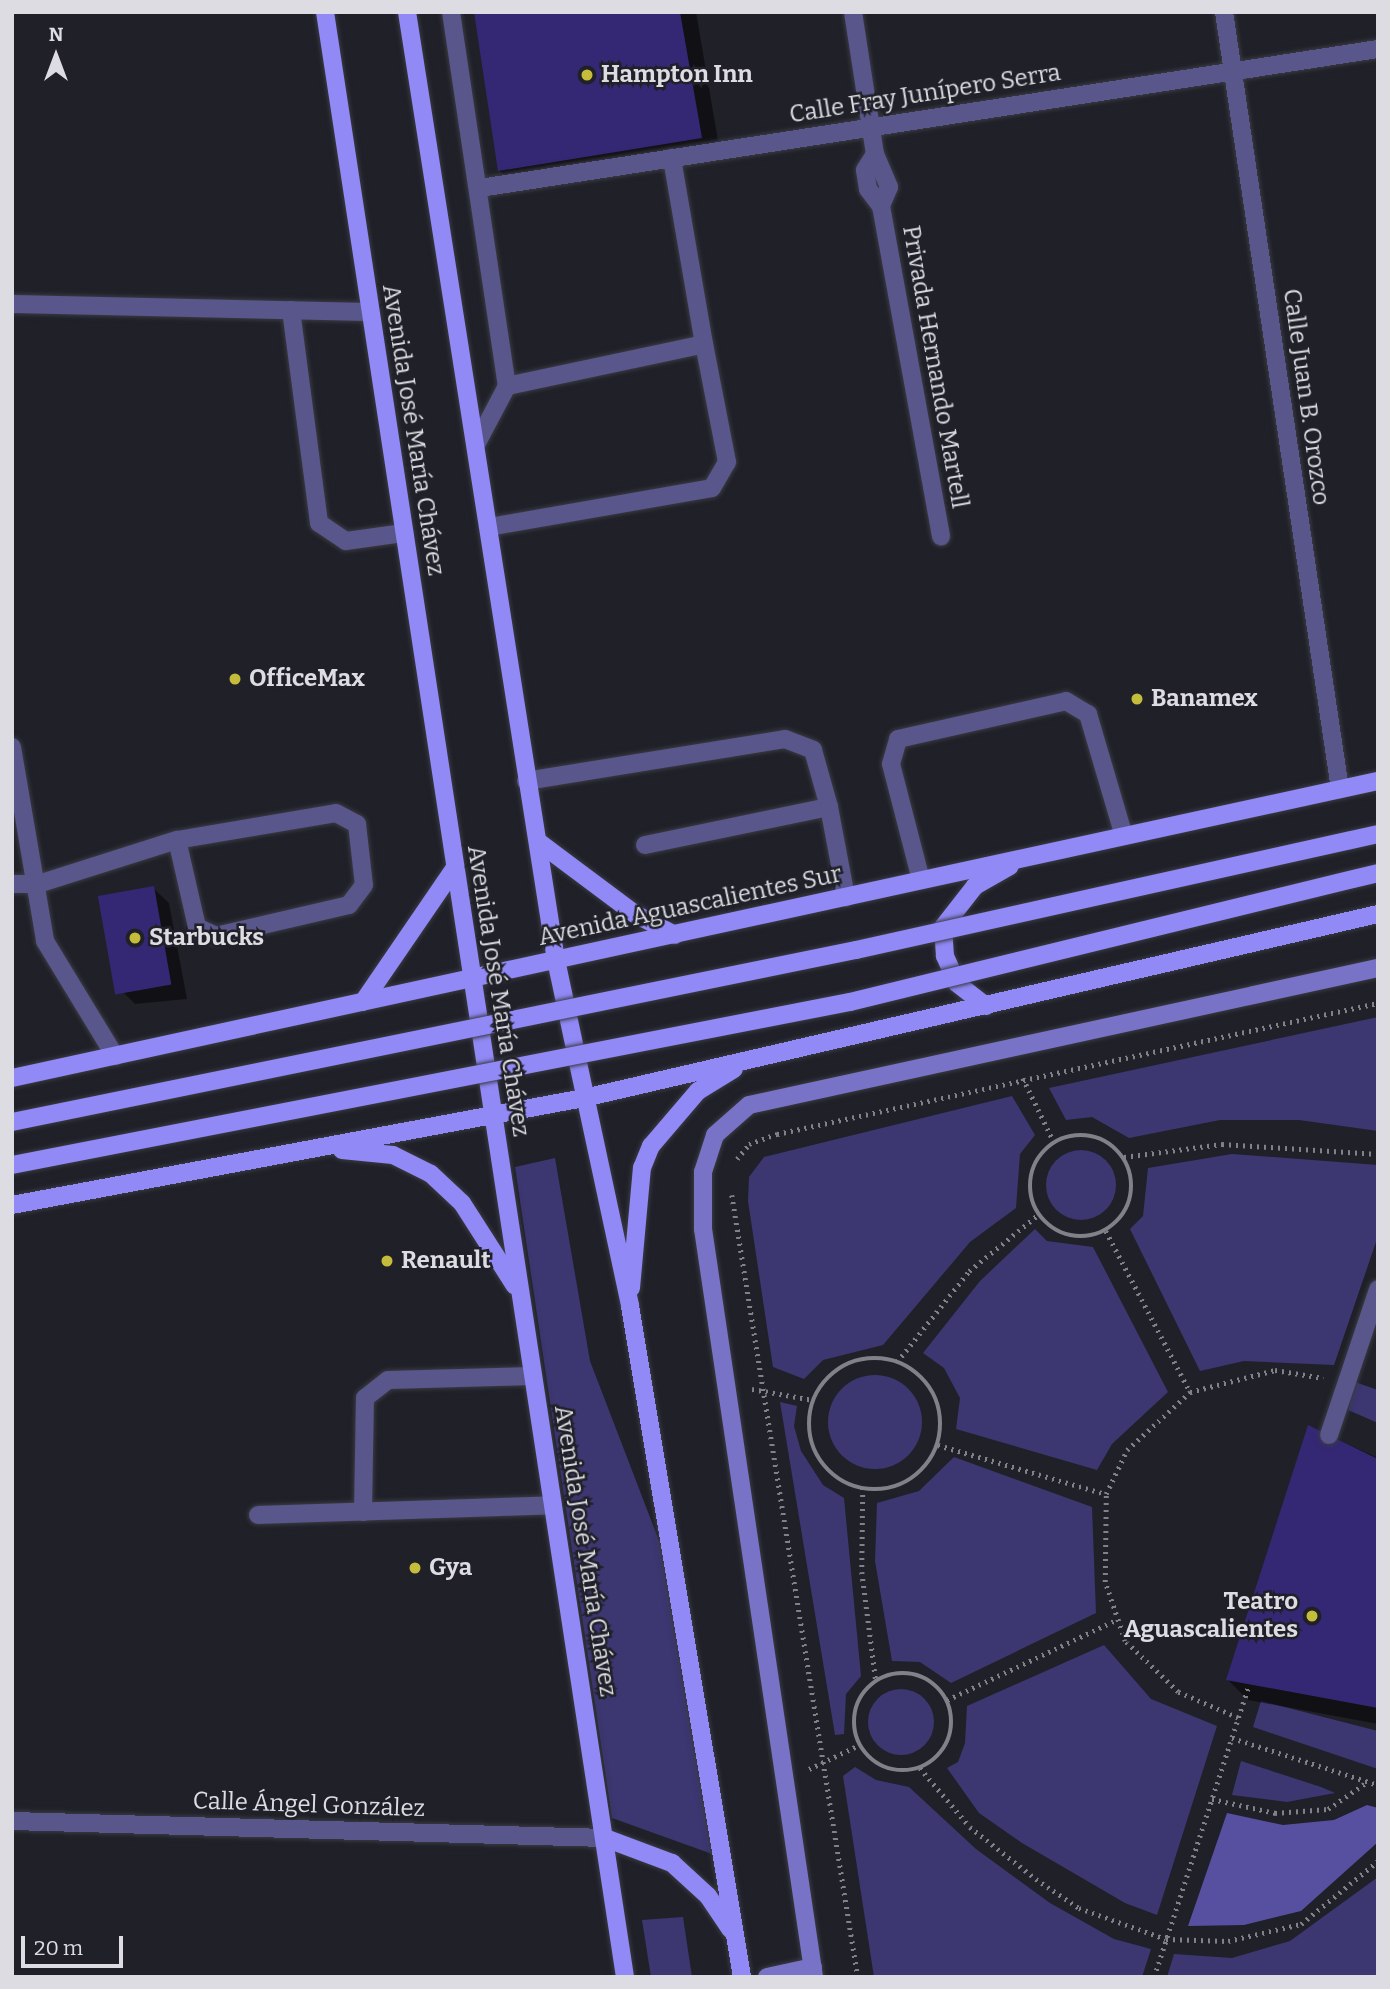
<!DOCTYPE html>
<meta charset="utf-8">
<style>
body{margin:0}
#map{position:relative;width:1390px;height:1989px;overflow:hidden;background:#202029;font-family:Bitter,serif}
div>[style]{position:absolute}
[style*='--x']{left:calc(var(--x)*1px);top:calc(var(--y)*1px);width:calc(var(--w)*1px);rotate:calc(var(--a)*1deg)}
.green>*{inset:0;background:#3c3671}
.round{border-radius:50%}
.water>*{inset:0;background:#5750a0}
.shadow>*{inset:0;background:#0007}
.building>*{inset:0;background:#342874;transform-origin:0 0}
.path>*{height:4.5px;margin-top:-2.25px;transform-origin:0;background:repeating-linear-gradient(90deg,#818189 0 2px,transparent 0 7px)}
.path>.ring{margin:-2.25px;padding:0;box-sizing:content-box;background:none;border:4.5px solid #818189;border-radius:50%}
.roads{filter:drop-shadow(0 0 2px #3a3a43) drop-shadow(0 0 2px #3a3a43)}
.lane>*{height:18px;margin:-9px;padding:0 9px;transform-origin:9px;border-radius:9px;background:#59568b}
.street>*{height:18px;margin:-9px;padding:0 9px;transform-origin:9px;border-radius:9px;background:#59568b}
.secondary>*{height:18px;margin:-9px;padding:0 9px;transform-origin:9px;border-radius:9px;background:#7973c7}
.primary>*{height:18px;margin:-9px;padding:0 9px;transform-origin:9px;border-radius:9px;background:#9189f6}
.bridges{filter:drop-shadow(0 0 2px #3a3a43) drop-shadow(0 0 2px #3a3a43)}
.primary-bridge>*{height:18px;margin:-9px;padding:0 9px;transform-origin:9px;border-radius:9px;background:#9189f6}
.dots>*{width:19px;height:19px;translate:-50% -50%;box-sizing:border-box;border:4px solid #202029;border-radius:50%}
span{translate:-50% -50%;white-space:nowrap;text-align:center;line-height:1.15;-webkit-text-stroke:5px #202029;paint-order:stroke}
.poi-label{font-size:24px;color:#dcdce2;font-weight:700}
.left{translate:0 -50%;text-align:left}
.right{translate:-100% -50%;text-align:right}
.street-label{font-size:24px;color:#dcdce2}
.frame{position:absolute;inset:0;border:14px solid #dcdce2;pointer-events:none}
.north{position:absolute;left:21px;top:21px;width:70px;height:70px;-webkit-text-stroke:5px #202029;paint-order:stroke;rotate:0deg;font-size:19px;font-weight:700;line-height:28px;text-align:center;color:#dcdce2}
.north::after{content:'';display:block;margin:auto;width:24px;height:32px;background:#dcdce2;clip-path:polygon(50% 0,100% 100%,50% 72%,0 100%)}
.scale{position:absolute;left:21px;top:1936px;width:102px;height:32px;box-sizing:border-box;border:4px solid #dcdce2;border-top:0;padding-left:9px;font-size:21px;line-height:24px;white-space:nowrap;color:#dcdce2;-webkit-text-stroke:5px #202029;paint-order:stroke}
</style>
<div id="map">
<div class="green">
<i style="clip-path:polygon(1378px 1017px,1378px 1131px,1299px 1120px,1220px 1120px,1129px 1138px,1092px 1117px,1066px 1120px,1049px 1088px)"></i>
<i style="clip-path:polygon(1012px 1096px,1035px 1135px,1020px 1154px,1016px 1208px,970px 1242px,883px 1345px,823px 1360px,804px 1379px,773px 1367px,748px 1201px,749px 1177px,764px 1157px)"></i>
<i class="round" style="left:1046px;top:1150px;width:70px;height:70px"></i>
<i style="clip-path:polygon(1232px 1154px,1378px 1165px,1378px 1236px,1334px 1365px,1244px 1361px,1200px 1371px,1130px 1229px,1143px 1216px,1148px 1168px)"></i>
<i style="clip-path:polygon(555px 1158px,590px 1361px,666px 1559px,715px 1855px,612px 1818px,515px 1167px)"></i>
<i style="clip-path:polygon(1035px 1229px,1047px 1241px,1093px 1247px,1168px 1392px,1112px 1444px,1097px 1470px,956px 1429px,960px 1398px,944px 1368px,923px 1353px,980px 1281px)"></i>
<i class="round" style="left:828px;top:1375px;width:94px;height:94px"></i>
<i style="clip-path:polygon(1355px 1382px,1378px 1390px,1378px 1423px,1348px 1410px)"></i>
<i style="clip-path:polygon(780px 1402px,797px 1406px,794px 1426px,801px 1451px,823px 1485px,844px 1498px,861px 1676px,846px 1694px,844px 1734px,835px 1735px)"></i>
<i style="clip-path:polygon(954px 1457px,1092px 1507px,1096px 1613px,951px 1683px,920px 1662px,892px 1661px,875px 1561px,877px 1503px,919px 1491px)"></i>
<i style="clip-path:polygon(1104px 1645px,1151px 1699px,1217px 1726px,1157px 1915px,1125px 1903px,1022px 1843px,979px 1813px,947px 1768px,958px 1762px,965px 1743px,967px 1706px)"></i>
<i class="round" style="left:868px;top:1689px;width:66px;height:66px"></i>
<i style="clip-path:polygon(1261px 1701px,1378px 1731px,1378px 1769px,1253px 1727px)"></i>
<i style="clip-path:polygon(1241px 1761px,1321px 1787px,1335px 1793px,1287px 1802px,1232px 1795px)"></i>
<i style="clip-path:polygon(855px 1767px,876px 1780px,909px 1787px,976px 1849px,1050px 1903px,1114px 1939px,1151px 1949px,1142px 1977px,874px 1977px,843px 1776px)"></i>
<i style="clip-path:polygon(1378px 1877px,1378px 1977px,1167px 1977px,1174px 1954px,1232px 1958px,1290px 1941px)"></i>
<i style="clip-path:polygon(683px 1917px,692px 1977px,651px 1977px,642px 1920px)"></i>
</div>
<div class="water">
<i style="clip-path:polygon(1367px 1805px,1378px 1808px,1378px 1842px,1301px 1911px,1244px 1925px,1188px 1926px,1227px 1813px,1283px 1825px,1334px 1820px)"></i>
</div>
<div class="shadow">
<i style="clip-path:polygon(476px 12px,696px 12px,721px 158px,519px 190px,499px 170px)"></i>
<i style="clip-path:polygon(153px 888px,169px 903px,187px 999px,135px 1004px,120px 989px)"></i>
<i style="clip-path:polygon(1310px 1427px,1378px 1458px,1378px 1724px,1248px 1700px,1228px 1680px)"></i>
</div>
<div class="building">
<i style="clip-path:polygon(474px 12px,680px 12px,702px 138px,498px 171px)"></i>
<i style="left:154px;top:886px;width:100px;height:57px;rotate:80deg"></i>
<i style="clip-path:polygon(1308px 1425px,1378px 1459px,1378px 1708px,1226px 1680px)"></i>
</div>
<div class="path">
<i style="--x:1023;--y:1078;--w:71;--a:64.2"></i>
<i class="ring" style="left:1030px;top:1135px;width:97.5px;height:97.5px"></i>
<i style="--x:1124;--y:1157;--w:99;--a:-7.6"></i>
<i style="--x:1222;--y:1144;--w:156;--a:3.7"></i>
<i style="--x:737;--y:1159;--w:19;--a:-51"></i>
<i style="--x:749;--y:1144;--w:30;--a:-20"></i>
<i style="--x:777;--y:1134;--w:615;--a:-12.3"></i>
<i style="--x:732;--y:1195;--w:792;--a:80.85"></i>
<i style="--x:1106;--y:1231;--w:182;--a:62.4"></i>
<i class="ring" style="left:809px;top:1358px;width:127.5px;height:127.5px"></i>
<i style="--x:897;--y:1362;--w:116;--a:-51.6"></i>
<i style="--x:969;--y:1271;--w:89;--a:-39.1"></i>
<i style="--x:752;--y:1389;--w:62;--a:10.2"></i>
<i style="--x:938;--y:1445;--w:175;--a:16.3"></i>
<i style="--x:863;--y:1488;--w:84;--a:90.7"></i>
<i style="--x:862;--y:1572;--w:110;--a:82.7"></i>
<i class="ring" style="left:854px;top:1673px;width:93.5px;height:93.5px"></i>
<i style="--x:947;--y:1700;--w:187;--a:-25.3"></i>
<i style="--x:1238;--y:1718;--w:65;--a:-156.6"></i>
<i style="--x:1178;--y:1692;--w:74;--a:-136.1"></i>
<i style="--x:1125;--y:1641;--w:62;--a:-108.7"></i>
<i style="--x:1105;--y:1582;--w:88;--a:-89.3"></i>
<i style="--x:1106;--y:1494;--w:49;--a:-64.5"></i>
<i style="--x:1127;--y:1450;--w:86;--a:-42.6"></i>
<i style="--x:1190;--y:1392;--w:88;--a:-14.5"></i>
<i style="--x:1275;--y:1370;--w:49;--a:9.5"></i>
<i style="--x:1232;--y:1738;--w:153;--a:17.8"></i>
<i style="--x:920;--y:1768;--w:77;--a:49.7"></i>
<i style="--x:970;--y:1827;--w:84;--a:38.2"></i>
<i style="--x:1036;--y:1879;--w:52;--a:34"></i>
<i style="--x:1079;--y:1908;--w:92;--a:19.6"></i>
<i style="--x:1166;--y:1939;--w:62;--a:1.8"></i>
<i style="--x:1228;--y:1941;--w:75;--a:-13.1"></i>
<i style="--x:1301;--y:1924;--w:99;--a:-39.3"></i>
<i style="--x:809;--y:1769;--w:55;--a:-25.6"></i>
<i style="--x:1212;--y:1799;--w:65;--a:12.5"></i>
<i style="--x:1275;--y:1813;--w:53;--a:-4.3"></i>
<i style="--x:1328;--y:1809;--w:47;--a:-34.7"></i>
<i style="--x:1154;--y:1977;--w:305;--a:-72"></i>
</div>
<div class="roads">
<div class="lane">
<i style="--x:12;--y:304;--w:358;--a:1.3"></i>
<i style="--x:291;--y:310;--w:215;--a:82.5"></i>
<i style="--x:319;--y:523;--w:32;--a:34"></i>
<i style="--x:346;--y:541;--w:59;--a:-7.9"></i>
<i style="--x:507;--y:386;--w:201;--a:-12"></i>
<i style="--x:704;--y:344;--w:189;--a:-99.8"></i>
<i style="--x:489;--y:527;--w:226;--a:-9.9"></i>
<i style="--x:712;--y:488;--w:30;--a:-60"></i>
<i style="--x:727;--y:462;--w:120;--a:-101"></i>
<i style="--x:12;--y:747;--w:197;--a:80.3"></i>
<i style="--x:45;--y:941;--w:135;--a:58.7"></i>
<i style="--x:526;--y:781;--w:262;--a:-9.2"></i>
<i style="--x:785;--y:739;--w:30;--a:21"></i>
<i style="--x:813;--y:750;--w:59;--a:74.3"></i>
<i style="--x:645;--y:845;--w:188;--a:-11.7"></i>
<i style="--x:829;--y:807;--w:92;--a:79.3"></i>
<i style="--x:921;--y:880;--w:120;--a:-104.5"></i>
<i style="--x:891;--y:764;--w:26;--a:-74"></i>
<i style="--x:898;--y:739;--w:172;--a:-12.7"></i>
<i style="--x:1066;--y:701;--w:26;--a:31"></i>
<i style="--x:1088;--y:714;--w:127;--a:73.6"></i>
<i style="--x:12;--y:884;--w:26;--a:0"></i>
<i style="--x:38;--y:884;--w:146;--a:-17.6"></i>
<i style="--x:177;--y:840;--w:161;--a:-9.6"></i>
<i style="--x:336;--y:813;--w:24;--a:28"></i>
<i style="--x:357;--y:824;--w:61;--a:83.5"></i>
<i style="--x:364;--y:885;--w:25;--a:127"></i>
<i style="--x:349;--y:905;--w:137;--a:166.9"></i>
<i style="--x:216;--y:936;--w:21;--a:-155"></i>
<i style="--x:197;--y:927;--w:89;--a:-102.9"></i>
<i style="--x:363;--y:1512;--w:114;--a:-89"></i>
<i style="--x:365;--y:1398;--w:29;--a:-38"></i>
<i style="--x:388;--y:1380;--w:145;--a:-1.6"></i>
<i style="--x:258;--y:1515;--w:295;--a:-1.9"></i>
</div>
<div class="street">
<i style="--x:451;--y:12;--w:378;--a:81.5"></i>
<i style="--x:507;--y:386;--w:64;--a:117.8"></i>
<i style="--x:853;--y:12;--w:144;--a:81.2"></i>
<i style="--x:875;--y:154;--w:36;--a:67"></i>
<i style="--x:889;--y:187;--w:21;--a:113"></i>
<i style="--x:1224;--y:12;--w:786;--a:81.51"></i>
<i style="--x:875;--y:154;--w:19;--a:122"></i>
<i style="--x:865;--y:170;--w:19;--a:81"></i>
<i style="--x:868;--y:189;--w:21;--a:53"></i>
<i style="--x:881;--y:206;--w:336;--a:79.7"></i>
<i style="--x:480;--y:188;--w:909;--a:-8.8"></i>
<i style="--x:1329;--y:1435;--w:154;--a:-71.4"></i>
<i style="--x:12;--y:1821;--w:593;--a:1.64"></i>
</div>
<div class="secondary">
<i style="--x:767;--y:1977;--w:47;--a:-12.3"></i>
<i style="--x:814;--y:1977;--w:756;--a:-98.44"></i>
<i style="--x:703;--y:1229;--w:57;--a:-90"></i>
<i style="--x:703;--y:1172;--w:39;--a:-72"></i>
<i style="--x:715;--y:1135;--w:45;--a:-41.4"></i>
<i style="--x:749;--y:1105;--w:644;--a:-12.29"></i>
</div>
<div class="primary">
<i style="--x:325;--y:12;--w:1988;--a:81.32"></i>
<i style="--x:407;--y:12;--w:960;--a:81.07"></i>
<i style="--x:556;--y:960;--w:354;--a:77.9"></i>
<i style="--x:630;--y:1306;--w:680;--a:80.52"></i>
<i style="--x:540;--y:843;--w:119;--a:36.8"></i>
<i style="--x:635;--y:914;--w:45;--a:27.7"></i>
<i style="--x:363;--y:1002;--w:161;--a:-55.6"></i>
<i style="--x:986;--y:1006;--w:37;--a:-142"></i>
<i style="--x:957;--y:983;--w:30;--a:-114"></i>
<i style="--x:945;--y:956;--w:29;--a:-94"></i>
<i style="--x:943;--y:927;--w:52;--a:-52"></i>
<i style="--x:975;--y:886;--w:40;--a:-29.7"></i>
<i style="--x:12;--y:1078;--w:1398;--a:-12.27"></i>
<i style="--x:342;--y:1150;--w:51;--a:5.6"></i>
<i style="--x:393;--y:1155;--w:42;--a:26.6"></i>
<i style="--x:431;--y:1174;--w:42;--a:43.1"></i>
<i style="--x:462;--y:1203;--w:98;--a:57.4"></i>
<i style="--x:12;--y:1205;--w:582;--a:-10.6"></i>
<i style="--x:584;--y:1098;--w:815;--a:-13.05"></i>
<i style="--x:631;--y:1288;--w:121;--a:-84.8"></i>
<i style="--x:642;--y:1168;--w:24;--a:-68"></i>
<i style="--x:651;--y:1146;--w:72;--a:-49.5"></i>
<i style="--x:698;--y:1091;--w:42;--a:-31.4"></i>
<i style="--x:605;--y:1838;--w:72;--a:20.5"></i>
<i style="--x:672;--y:1863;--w:49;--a:42.5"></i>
<i style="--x:708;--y:1896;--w:40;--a:56"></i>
</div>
</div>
<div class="bridges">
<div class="primary-bridge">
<i style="--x:12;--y:1122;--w:861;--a:-11.52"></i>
<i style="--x:856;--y:950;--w:535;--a:-12.53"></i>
<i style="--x:12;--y:1165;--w:854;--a:-11.01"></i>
<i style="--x:850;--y:1002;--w:544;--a:-13.73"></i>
</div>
</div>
<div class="dots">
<i style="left:587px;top:75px;background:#c6bc3c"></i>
<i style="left:235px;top:679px;background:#c6bc3c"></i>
<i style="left:1137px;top:699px;background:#c6bc3c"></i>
<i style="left:135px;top:938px;background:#c6bc3c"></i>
<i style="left:387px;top:1261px;background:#c6bc3c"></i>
<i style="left:415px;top:1568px;background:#c6bc3c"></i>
<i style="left:1312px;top:1616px;background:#c6bc3c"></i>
</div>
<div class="poi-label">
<span class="left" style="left:601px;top:75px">Hampton Inn</span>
<span class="left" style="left:249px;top:679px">OfficeMax</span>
<span class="left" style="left:1151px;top:699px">Banamex</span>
<span class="left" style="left:149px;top:938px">Starbucks</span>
<span class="left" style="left:401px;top:1261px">Renault</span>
<span class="left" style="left:429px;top:1568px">Gya</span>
<span class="right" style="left:1298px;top:1616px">Teatro<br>Aguascalientes</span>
</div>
<div class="street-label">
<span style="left:925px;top:94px;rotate:-9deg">Calle Fray Junípero Serra</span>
<span style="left:935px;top:367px;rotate:80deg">Privada Hernando Martell</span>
<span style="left:1306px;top:397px;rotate:82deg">Calle Juan B. Orozco</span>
<span style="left:413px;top:430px;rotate:81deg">Avenida José María Chávez</span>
<span style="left:690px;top:906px;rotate:-12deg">Avenida Aguascalientes Sur</span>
<span style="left:498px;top:991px;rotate:81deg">Avenida José María Chávez</span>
<span style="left:585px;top:1551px;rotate:81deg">Avenida José María Chávez</span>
<span style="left:309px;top:1805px;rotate:2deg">Calle Ángel González</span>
</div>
<div class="frame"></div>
<div class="north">N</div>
<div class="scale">20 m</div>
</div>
